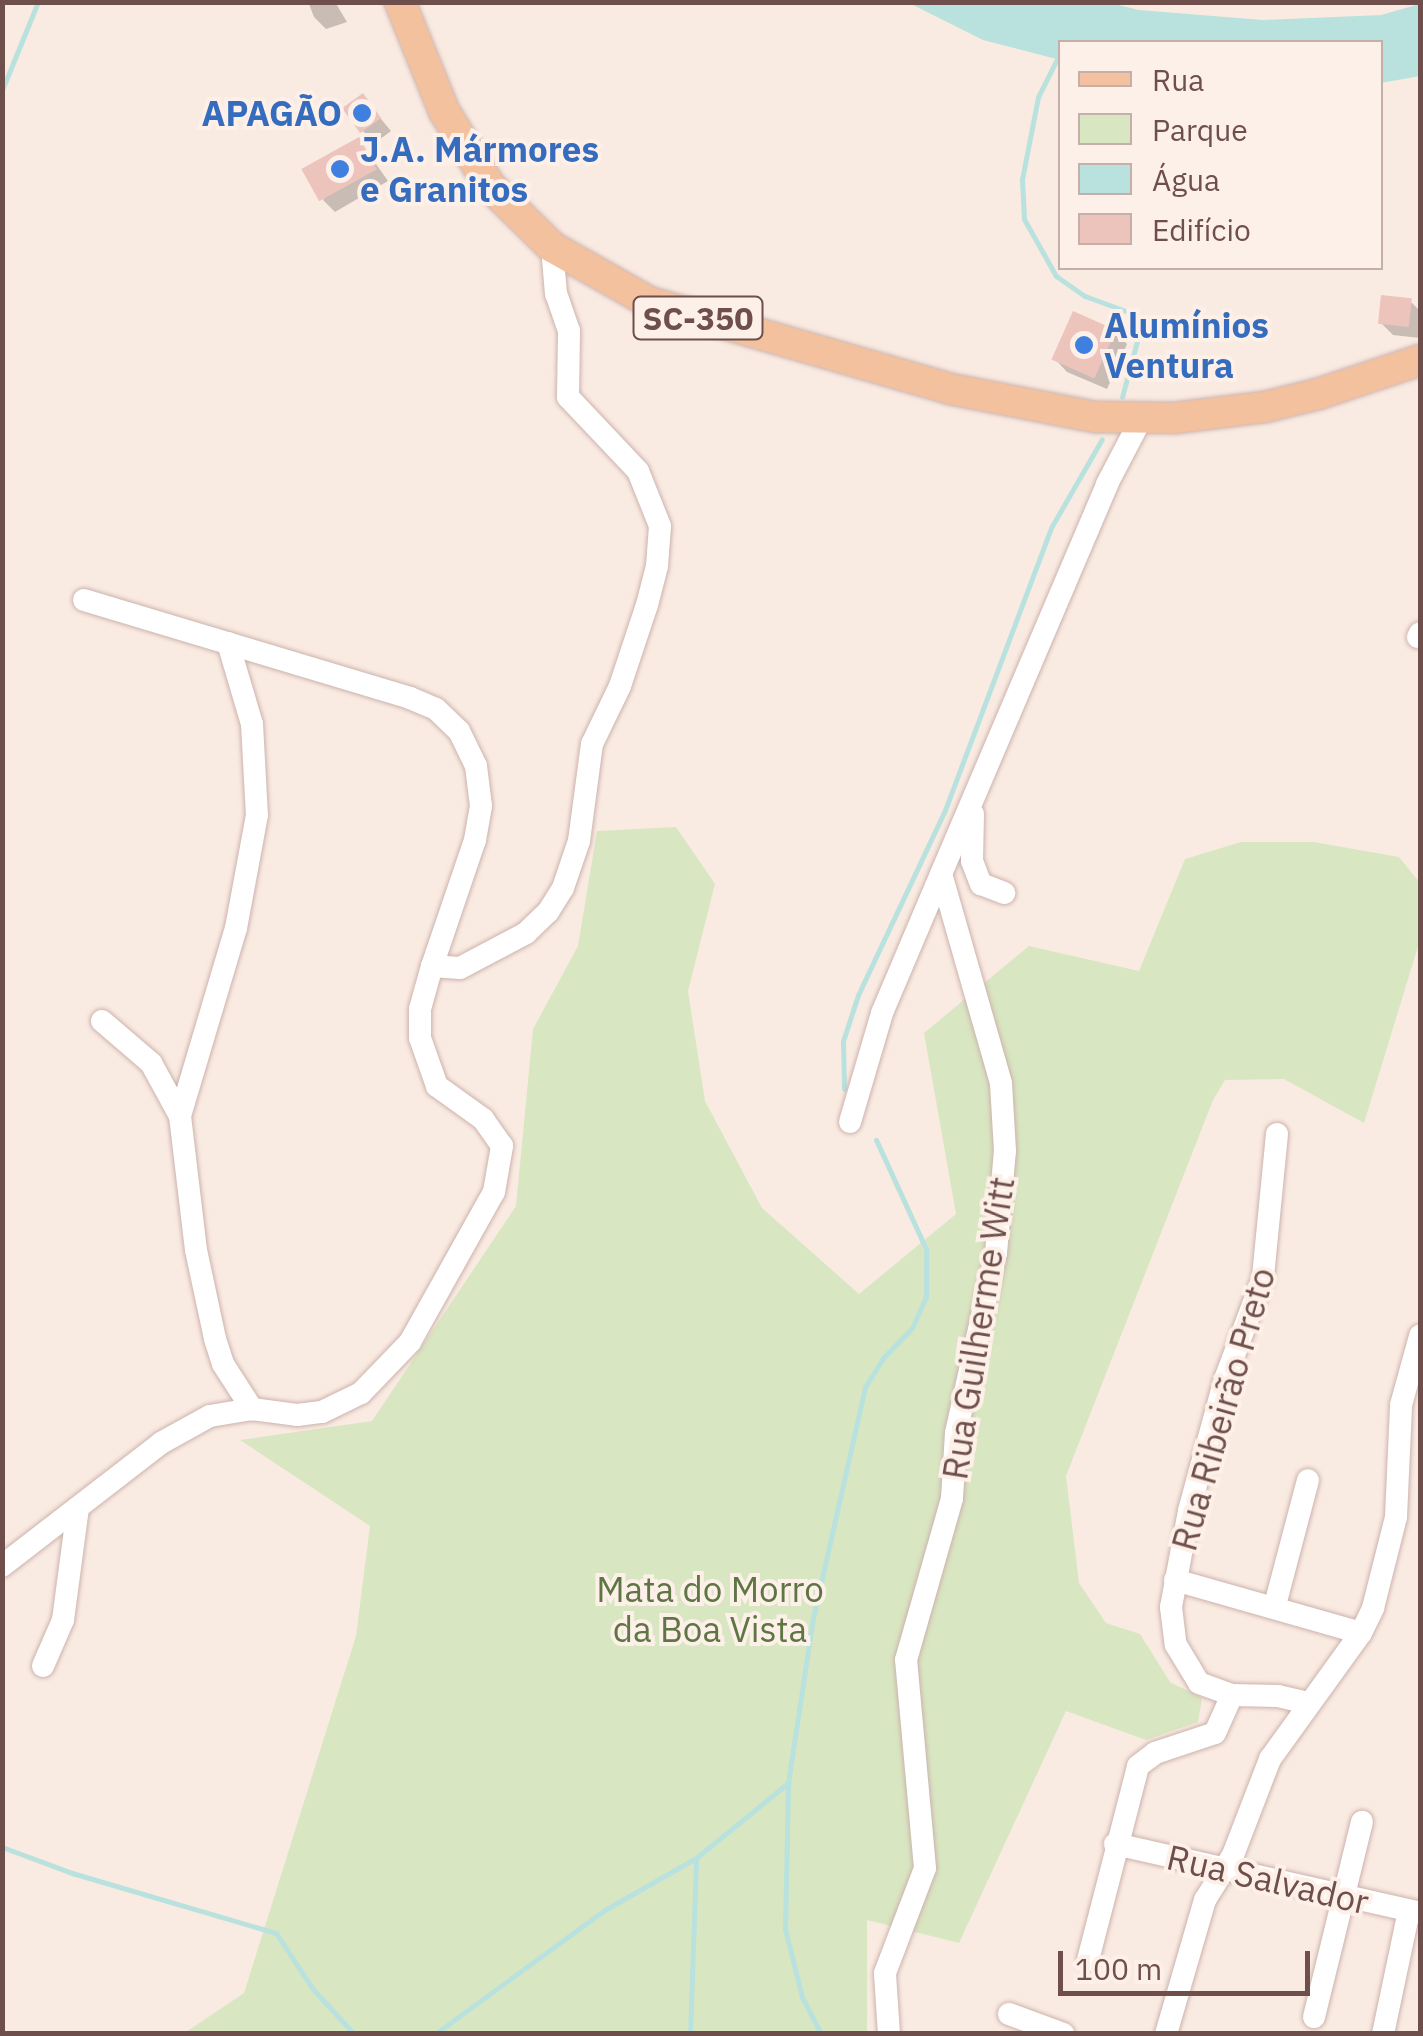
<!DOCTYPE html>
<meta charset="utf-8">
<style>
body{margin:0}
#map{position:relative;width:1423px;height:2036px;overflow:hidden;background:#faebe2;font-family:"IBM Plex Sans",sans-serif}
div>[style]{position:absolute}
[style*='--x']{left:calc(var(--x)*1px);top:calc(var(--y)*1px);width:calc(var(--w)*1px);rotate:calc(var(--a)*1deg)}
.green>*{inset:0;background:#d9e6c2}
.water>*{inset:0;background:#b9e2de}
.shadow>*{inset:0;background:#0003}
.stream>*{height:5px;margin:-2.5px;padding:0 2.5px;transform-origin:2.5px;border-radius:2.5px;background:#b9e2de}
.building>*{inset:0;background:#edc4bc;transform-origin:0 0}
.roads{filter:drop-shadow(0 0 2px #ccb3ad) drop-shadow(0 0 2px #ccb3ad)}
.minor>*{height:22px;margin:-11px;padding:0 11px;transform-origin:11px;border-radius:11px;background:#fff}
.major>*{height:30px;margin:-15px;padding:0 15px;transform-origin:15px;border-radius:15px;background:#f4c19f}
.dots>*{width:28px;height:28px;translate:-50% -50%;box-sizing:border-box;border:5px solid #fdf0e8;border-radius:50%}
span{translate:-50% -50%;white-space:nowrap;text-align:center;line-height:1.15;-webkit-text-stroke:8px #fdf0e8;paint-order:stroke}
.shield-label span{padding:2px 8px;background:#fdf0e8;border:2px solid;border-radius:8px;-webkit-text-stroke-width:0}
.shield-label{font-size:32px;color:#6f4f4b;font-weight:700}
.shop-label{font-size:35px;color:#366cbe;font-weight:700}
.right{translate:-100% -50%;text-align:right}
.left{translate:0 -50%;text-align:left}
.street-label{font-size:35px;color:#6f4f4b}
.park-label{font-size:35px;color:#5e7544}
.frame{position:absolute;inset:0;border:5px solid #6f4f4b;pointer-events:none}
.legend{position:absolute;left:1058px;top:40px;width:325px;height:230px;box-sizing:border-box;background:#fdf0e8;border:2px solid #c4b0a9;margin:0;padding:12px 18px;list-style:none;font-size:30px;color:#6f4f4b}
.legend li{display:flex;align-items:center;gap:20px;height:50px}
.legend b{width:50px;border:2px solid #c4b0a9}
.scale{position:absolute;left:1058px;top:1951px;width:252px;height:45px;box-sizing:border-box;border:5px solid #6f4f4b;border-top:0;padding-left:12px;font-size:30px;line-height:35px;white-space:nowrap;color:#6f4f4b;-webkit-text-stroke:8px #fdf0e8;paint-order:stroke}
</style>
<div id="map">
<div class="green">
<i style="clip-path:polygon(676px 827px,715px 884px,688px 991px,705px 1101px,762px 1208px,859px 1294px,956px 1214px,924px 1033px,1029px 946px,1139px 971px,1185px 859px,1241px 842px,1314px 842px,1399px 857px,1420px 883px,1420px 940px,1364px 1123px,1284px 1079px,1225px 1080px,1213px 1100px,1066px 1476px,1079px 1583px,1106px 1623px,1140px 1634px,1170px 1682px,1202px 1698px,1198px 1722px,1146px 1740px,1066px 1711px,959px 1943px,867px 1920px,867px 2033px,183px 2034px,244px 1993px,356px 1636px,370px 1526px,240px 1440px,372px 1421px,516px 1206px,533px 1029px,578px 946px,597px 831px)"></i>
</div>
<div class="water">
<i style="clip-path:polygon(909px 3px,1110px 3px,1139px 10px,1263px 20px,1381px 15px,1420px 4px,1420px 76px,1381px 83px,1380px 42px,1060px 42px,1060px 60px,983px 40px)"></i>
</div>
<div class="shadow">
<i style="clip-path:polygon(335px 2px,347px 22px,326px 29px,314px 17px,309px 4px)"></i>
<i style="clip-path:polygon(362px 96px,391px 131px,375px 143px,363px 131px)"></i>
<i style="clip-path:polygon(359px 140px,388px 181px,335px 212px,323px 200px)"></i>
<i style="clip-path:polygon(1410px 301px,1420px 311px,1420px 338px,1393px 335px,1381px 323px)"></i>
<i style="clip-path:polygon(1115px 332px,1127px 344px,1107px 389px,1067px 372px,1055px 359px)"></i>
</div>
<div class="stream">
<i style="--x:1060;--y:53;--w:49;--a:116.6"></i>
<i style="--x:1038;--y:97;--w:84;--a:101"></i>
<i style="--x:1022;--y:179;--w:40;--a:87.1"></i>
<i style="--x:1024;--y:219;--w:65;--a:60.7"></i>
<i style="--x:1056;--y:276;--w:35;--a:35"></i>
<i style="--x:1085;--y:296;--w:49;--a:20.3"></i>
<i style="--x:1131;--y:313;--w:19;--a:62"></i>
<i style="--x:1140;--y:330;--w:69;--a:105"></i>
<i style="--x:2;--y:90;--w:95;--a:-67.8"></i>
<i style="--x:844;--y:1089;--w:48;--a:-91.2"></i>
<i style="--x:843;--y:1041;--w:48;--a:-71.9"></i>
<i style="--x:858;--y:995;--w:204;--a:-64.8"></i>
<i style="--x:945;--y:810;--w:303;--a:-69.4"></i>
<i style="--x:1052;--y:526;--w:100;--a:-60.1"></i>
<i style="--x:2;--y:1847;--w:75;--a:20.4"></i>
<i style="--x:72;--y:1873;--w:213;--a:16.4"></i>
<i style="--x:276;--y:1933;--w:66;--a:56.8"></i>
<i style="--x:312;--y:1988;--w:62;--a:47.6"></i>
<i style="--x:435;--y:2034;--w:208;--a:-36.2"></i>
<i style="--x:603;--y:1911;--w:107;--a:-29.7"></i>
<i style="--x:696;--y:1858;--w:119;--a:-39.2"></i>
<i style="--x:690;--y:2034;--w:176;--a:-88"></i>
<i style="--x:821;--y:2034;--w:42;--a:-117.2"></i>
<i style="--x:802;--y:1997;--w:70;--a:-104"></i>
<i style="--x:785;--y:1929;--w:146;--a:-88.8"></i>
<i style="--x:788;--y:1783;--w:167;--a:-81.4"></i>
<i style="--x:813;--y:1618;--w:237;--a:-77.3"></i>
<i style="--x:865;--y:1387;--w:34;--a:-58"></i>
<i style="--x:883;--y:1358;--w:42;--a:-46"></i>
<i style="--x:912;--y:1328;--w:35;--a:-66"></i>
<i style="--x:926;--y:1296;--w:47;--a:-90"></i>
<i style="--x:926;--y:1249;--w:120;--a:-114.6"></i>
</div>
<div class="building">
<i style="left:363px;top:93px;width:31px;height:26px;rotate:54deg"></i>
<i style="left:359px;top:137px;width:37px;height:66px;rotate:61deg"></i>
<i style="left:1381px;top:295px;width:31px;height:29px;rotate:6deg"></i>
<i style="left:1073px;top:311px;width:47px;height:53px;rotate:24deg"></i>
</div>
<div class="roads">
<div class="minor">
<i style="--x:84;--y:600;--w:340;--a:16.7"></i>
<i style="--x:410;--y:698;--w:28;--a:23"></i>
<i style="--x:436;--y:709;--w:32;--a:44"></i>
<i style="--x:459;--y:731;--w:39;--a:64"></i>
<i style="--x:476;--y:766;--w:40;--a:82.9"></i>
<i style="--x:481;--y:806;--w:35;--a:100"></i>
<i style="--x:475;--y:840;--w:133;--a:108.8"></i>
<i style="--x:1418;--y:637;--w:4;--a:-63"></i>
<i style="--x:228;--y:643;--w:84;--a:73.5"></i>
<i style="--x:252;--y:724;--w:91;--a:86.9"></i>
<i style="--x:257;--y:815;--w:115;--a:100.5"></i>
<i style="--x:236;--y:928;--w:196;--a:106.6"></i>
<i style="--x:180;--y:1116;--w:135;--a:83.2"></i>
<i style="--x:196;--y:1250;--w:91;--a:77.9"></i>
<i style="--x:215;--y:1339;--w:26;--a:72"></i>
<i style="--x:223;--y:1364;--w:54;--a:57.2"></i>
<i style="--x:973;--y:814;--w:47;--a:91.2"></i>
<i style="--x:972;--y:861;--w:25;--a:69"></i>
<i style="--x:981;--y:884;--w:25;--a:21"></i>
<i style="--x:102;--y:1021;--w:65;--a:40.6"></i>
<i style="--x:151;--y:1063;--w:60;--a:61.3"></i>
<i style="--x:850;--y:1122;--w:114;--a:-73.6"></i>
<i style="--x:882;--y:1013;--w:151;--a:-67"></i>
<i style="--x:1277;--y:1134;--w:145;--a:95.6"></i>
<i style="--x:1263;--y:1278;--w:108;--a:110.6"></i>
<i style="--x:1225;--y:1379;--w:137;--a:105.3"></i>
<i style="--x:1189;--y:1511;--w:98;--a:100.6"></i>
<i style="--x:1171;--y:1607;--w:38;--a:83"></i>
<i style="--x:1176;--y:1645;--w:44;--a:58.8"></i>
<i style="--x:1199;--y:1683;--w:35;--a:20"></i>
<i style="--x:1232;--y:1695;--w:46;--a:1.2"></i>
<i style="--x:1278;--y:1696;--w:32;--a:13"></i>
<i style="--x:2;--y:1566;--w:201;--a:-37.7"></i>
<i style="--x:161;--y:1443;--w:56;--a:-28.9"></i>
<i style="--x:210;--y:1416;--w:43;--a:-9.5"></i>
<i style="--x:252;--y:1409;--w:45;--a:7.6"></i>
<i style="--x:297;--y:1415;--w:25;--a:-7"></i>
<i style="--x:322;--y:1412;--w:43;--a:-26"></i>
<i style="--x:361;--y:1393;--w:71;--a:-46.1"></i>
<i style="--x:410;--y:1342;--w:172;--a:-60.8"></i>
<i style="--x:494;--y:1192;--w:47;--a:-80.1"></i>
<i style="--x:502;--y:1146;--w:33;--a:-125"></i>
<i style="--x:483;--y:1119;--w:57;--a:-144.3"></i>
<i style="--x:437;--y:1086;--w:51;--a:-109.5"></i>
<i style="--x:420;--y:1038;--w:29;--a:-90"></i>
<i style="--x:420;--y:1009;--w:45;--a:-74.4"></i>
<i style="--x:432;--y:966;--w:28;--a:4"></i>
<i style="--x:460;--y:968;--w:75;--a:-27.9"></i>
<i style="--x:526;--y:933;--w:30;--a:-44"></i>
<i style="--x:548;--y:912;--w:28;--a:-58"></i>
<i style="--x:563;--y:888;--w:50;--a:-71.2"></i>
<i style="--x:579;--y:841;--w:98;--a:-82.4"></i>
<i style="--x:592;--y:744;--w:64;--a:-64.2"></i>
<i style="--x:620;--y:686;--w:85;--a:-71.6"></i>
<i style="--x:647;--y:605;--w:40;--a:-75.6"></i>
<i style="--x:657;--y:566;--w:40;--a:-85.7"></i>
<i style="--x:660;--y:526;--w:59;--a:-111.8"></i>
<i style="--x:638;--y:471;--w:102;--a:-133.4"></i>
<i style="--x:568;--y:397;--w:66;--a:-89.1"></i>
<i style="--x:569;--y:331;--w:39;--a:-109"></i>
<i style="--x:556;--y:294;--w:47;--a:-94.9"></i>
<i style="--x:1175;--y:1580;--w:193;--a:15.9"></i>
<i style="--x:1275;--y:1605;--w:129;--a:-75.2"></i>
<i style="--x:43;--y:1666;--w:50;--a:-66.5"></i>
<i style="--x:63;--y:1620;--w:113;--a:-82.4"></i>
<i style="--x:1115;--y:1844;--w:313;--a:12.7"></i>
<i style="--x:1088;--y:1960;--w:200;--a:-75.5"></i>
<i style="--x:1138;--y:1766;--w:21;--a:-37"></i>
<i style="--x:1155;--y:1753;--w:63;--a:-18.4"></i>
<i style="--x:1215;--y:1733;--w:42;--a:-65.9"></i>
<i style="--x:1009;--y:2014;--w:58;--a:20.3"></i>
<i style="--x:1314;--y:2017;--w:201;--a:-76.2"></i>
<i style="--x:889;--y:2034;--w:61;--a:-93.8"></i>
<i style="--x:885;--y:1973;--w:112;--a:-69.1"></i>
<i style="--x:925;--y:1868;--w:209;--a:-95.2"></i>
<i style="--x:906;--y:1660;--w:168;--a:-74.1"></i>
<i style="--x:952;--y:1498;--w:65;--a:-86.5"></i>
<i style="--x:956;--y:1433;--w:184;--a:-77.5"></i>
<i style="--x:996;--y:1253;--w:102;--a:-85"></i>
<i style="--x:1005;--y:1151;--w:68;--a:-93.4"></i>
<i style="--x:1001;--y:1083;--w:217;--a:-106"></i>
<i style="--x:941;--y:874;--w:424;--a:-66.9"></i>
<i style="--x:1107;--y:484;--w:73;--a:-62.4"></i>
<i style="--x:1166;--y:2034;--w:140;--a:-73.8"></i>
<i style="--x:1205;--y:1900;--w:53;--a:-58.1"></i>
<i style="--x:1233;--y:1855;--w:103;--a:-68.9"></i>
<i style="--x:1270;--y:1759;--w:155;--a:-54.2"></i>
<i style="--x:1361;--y:1633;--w:28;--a:-64"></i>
<i style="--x:1373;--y:1608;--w:94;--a:-75.8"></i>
<i style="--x:1396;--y:1517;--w:112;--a:-87.4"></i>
<i style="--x:1401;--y:1405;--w:72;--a:-74.6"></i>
<i style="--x:1383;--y:2034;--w:126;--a:-78.1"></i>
</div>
<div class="major">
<i style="--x:400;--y:2;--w:118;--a:68"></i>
<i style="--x:444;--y:111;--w:88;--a:58.5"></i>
<i style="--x:490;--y:186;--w:87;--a:44.5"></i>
<i style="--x:552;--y:247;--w:112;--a:29.6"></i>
<i style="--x:649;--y:302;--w:313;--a:16.1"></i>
<i style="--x:950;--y:389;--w:149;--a:10.9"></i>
<i style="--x:1096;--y:417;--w:79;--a:0.7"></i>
<i style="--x:1175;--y:418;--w:91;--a:-7"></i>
<i style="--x:1265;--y:407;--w:55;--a:-13.8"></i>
<i style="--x:1318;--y:394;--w:108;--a:-18.4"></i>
</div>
</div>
<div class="dots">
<i style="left:362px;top:113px;background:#3f7fe0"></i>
<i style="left:340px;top:169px;background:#3f7fe0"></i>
<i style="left:1084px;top:345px;background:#3f7fe0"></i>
</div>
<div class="shield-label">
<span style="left:698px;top:318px">SC-350</span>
</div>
<div class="shop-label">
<span class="right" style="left:342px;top:113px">APAGÃO</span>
<span class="left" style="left:360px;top:169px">J.A. Mármores<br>e Granitos</span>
<span class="left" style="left:1104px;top:345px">Alumínios<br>Ventura</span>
</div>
<div class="street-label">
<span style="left:978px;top:1328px;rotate:-81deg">Rua Guilherme Witt</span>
<span style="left:1223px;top:1409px;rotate:-74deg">Rua Ribeirão Preto</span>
<span style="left:1268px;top:1879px;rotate:13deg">Rua Salvador</span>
</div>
<div class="park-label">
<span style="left:710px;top:1609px">Mata do Morro<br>da Boa Vista</span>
</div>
<div class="frame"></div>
<ul class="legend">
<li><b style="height:12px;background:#f4c19f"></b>Rua</li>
<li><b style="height:28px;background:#d9e6c2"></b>Parque</li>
<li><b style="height:28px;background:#b9e2de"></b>Água</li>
<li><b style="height:28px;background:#edc4bc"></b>Edifício</li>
</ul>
<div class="scale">100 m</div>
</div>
